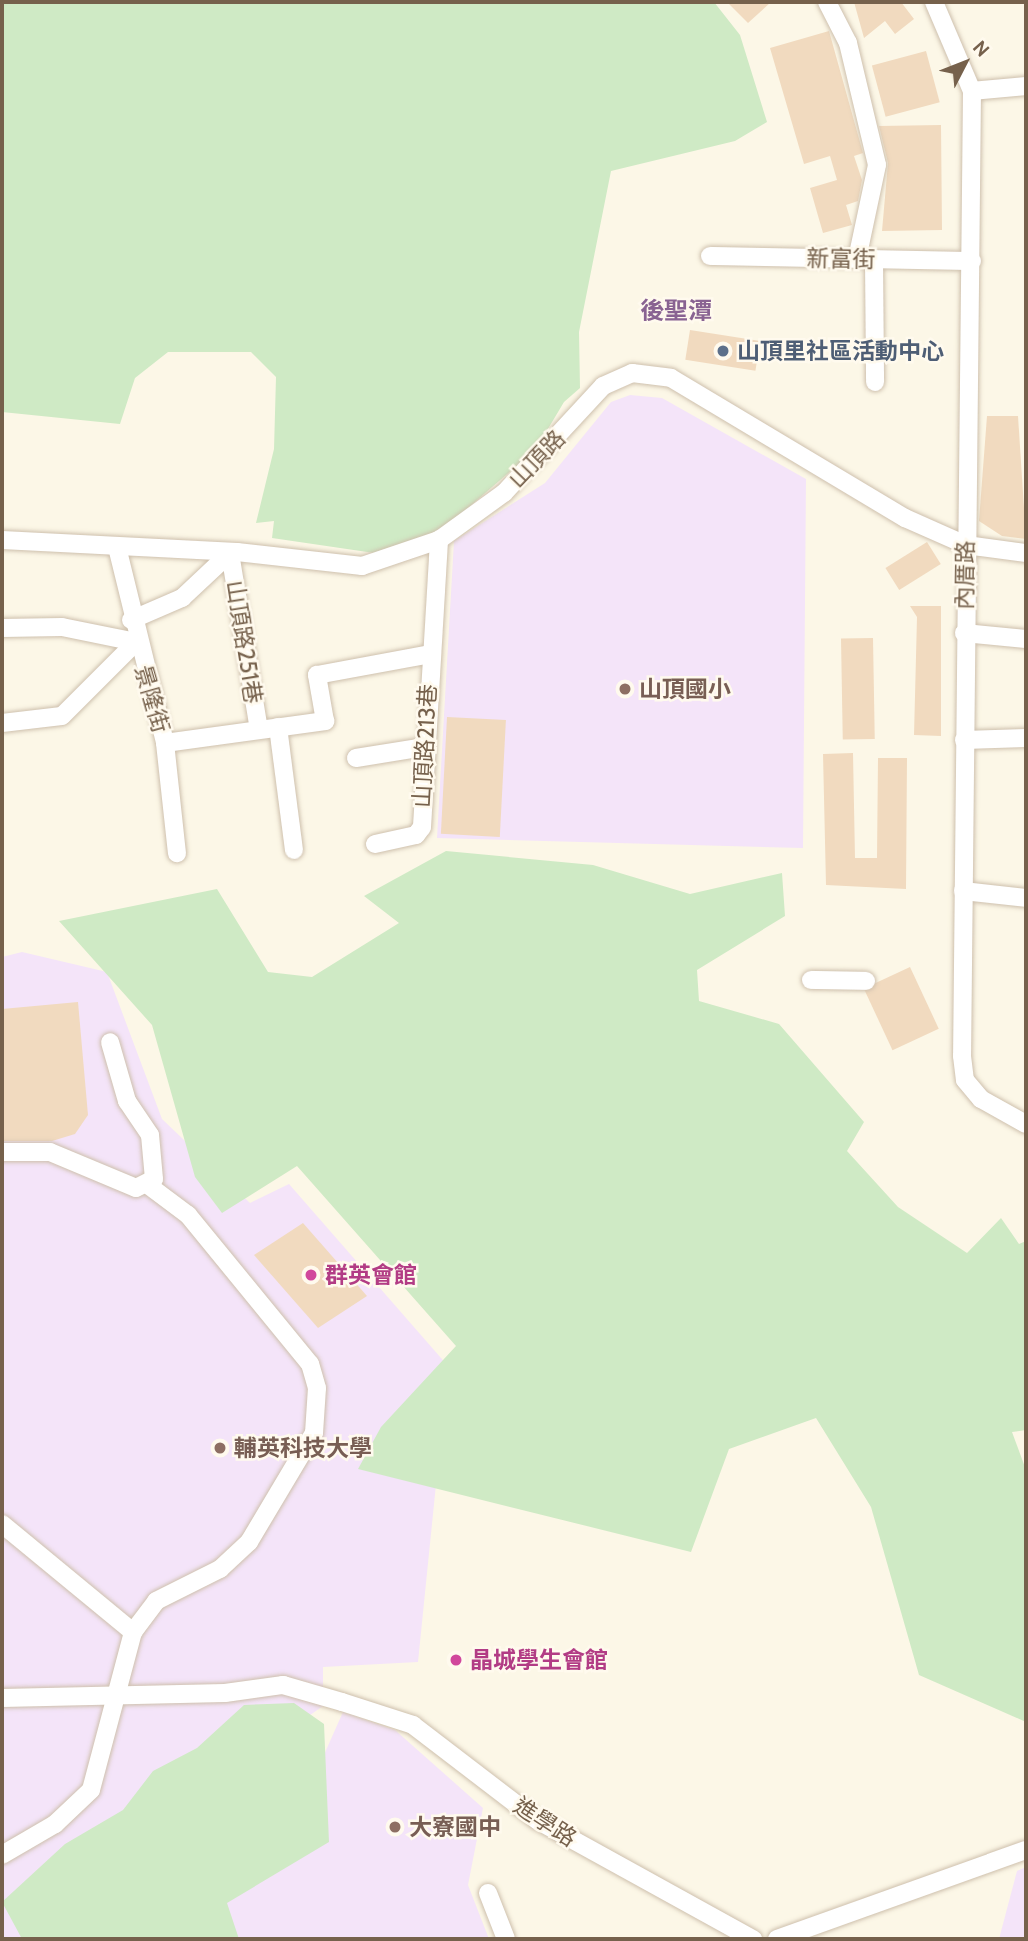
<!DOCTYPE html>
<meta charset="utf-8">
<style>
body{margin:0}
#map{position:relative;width:1028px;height:1941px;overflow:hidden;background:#fcf7e7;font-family:Cabin,"Noto Sans TC",sans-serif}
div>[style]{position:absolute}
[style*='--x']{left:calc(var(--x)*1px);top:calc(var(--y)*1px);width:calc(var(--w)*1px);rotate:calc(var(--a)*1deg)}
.education>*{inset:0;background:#f4e4f9}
.green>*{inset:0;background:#cfeac5}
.building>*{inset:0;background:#f1dabf;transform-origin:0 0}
.roads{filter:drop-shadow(0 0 2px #cec0ad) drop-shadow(0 0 2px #cec0ad)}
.street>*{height:18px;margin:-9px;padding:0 9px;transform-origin:9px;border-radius:9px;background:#fff}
.dots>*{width:19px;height:19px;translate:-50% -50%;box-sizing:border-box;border:4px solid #fffaee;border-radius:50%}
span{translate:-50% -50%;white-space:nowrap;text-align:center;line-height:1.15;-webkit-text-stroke:5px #fffaee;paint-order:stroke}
.street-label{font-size:23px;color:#76614c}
.service-label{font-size:23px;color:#4e5e75;font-weight:700}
.left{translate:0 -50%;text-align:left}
.education-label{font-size:23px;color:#785e54;font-weight:700}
.hotel-label{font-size:23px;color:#b23c85;font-weight:700}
.neighbourhood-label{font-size:24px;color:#896392;font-weight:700}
.frame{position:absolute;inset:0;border:4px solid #76614c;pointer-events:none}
.north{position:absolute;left:930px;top:28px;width:70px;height:70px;-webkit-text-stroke:5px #fffaee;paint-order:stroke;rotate:48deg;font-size:19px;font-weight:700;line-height:28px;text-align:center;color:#76614c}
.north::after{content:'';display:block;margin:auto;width:24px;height:32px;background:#76614c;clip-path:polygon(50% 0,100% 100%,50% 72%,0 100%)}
</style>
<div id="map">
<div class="education">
<i style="clip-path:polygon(630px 395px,662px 398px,806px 479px,803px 848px,437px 838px,454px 541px,545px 483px,611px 402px)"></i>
<i style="clip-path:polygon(22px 952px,107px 972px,162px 1119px,250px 1203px,289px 1184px,448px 1366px,418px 1662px,323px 1667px,323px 1706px,239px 1765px,56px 1939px,2px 1939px,2px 957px)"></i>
<i style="clip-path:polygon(343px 1712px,395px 1730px,483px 1808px,468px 1885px,489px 1939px,219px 1939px,208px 1899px,315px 1775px)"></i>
<i style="clip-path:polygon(1026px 1867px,1026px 1939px,999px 1939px,1017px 1871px)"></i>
</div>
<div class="green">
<i style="clip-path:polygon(2px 2px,714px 2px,740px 35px,767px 122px,735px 141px,611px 171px,579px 332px,580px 388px,564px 402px,536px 449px,439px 533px,381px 554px,272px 538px,274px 521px,256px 523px,274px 449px,276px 377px,251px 352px,168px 352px,135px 378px,120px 424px,2px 412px)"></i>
<i style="clip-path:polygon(446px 851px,593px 865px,690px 894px,782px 873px,785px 916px,697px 970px,699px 1001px,779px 1024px,864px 1122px,847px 1151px,898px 1207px,967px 1253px,1001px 1218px,1019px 1244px,1026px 1241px,1026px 1430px,1012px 1432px,1026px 1470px,1026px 1722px,919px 1675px,871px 1507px,816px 1418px,729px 1449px,691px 1552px,358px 1469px,381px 1427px,456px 1346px,297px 1166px,222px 1213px,195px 1177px,152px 1025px,59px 921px,217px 889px,268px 972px,312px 977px,399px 923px,364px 896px)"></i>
<i style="clip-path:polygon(294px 1703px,324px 1724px,329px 1842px,227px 1903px,239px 1939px,22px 1939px,2px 1902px,65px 1844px,123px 1810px,153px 1771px,197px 1748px,244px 1705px)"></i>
</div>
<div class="building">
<i style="clip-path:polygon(727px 2px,771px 2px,748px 23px)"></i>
<i style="clip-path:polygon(854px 2px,901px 2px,914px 19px,895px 34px,885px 21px,864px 38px)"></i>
<i style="clip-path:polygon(829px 31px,863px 153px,854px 156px,862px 180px,858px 201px,846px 205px,852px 225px,823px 233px,810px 188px,837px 180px,830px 156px,804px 164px,770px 48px)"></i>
<i style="left:926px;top:51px;width:53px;height:56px;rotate:75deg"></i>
<i style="clip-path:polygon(941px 125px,942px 230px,882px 231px,888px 163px,879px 126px)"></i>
<i style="left:690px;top:330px;width:71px;height:30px;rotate:9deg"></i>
<i style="clip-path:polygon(987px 416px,1018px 416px,1026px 539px,1002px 536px,979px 521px)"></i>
<i style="left:927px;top:542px;width:26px;height:49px;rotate:58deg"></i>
<i style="clip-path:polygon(910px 606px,941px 606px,941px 736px,914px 735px,917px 617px)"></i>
<i style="left:873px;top:638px;width:101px;height:32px;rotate:89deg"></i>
<i style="left:447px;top:717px;width:59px;height:117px;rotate:3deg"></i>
<i style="clip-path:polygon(853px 753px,855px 858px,877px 858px,878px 758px,907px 758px,906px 889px,826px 885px,823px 754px)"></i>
<i style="left:910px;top:967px;width:68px;height:51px;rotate:65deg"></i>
<i style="clip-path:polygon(78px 1002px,88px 1115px,75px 1134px,52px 1141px,2px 1141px,2px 1009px)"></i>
<i style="clip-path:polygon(303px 1223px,367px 1296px,318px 1328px,254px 1255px)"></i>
</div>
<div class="roads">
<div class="street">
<i style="--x:827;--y:2;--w:46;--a:62.9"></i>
<i style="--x:848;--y:43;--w:125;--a:76.6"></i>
<i style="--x:877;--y:165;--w:96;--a:102"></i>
<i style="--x:934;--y:2;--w:97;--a:66.9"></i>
<i style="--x:972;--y:91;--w:965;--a:90.59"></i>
<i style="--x:962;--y:1056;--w:24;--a:83"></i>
<i style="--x:965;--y:1080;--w:25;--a:50"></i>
<i style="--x:981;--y:1099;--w:51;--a:29.1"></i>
<i style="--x:972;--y:91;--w:54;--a:-5.3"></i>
<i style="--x:710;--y:256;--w:262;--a:1.1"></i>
<i style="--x:874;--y:259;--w:123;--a:89.5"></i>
<i style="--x:2;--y:540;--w:235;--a:2.9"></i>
<i style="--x:237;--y:552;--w:126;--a:6.4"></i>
<i style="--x:362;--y:566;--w:81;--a:-18.7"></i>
<i style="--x:439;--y:540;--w:80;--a:-35.9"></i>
<i style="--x:504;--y:493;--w:146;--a:-47.2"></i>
<i style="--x:603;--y:386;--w:32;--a:-24"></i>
<i style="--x:632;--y:373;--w:39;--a:7"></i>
<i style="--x:671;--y:378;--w:273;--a:30.9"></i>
<i style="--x:905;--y:518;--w:67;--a:23.9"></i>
<i style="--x:966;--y:545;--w:61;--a:7.6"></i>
<i style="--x:117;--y:547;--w:202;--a:76.2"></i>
<i style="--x:165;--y:743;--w:111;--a:83.8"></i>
<i style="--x:230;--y:553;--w:179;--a:80.7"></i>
<i style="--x:131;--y:620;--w:56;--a:-23.3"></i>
<i style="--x:182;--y:598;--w:66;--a:-43.2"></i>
<i style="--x:2;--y:628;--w:60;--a:-1"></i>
<i style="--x:62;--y:627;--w:76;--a:11.5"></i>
<i style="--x:964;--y:633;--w:62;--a:5.5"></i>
<i style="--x:2;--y:723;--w:60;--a:-6.7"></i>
<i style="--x:62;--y:716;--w:105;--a:-45"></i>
<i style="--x:278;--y:727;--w:124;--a:82.6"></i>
<i style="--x:964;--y:740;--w:62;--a:-1.8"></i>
<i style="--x:165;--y:743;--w:162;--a:-7.8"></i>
<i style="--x:325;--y:721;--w:47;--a:-99.9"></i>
<i style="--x:317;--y:675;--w:115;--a:-10.5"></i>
<i style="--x:356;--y:758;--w:70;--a:-9.1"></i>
<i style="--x:375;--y:844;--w:42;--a:-12.4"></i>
<i style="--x:416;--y:835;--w:10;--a:-53"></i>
<i style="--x:422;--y:827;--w:288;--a:-86.6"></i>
<i style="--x:963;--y:891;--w:63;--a:6.3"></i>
<i style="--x:811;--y:980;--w:55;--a:1"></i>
<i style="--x:2;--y:1152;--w:48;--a:0"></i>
<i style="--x:50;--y:1152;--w:93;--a:22.7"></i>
<i style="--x:136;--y:1188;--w:20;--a:-27"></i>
<i style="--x:154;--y:1179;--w:44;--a:-95.2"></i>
<i style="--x:150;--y:1135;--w:41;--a:-124.1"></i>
<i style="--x:127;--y:1101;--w:61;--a:-106.1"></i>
<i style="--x:2;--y:1524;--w:170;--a:39.5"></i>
<i style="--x:133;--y:1632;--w:163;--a:104.9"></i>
<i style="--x:91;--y:1790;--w:50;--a:136.6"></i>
<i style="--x:55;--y:1824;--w:61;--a:149.7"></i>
<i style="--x:133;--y:1632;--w:39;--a:-53"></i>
<i style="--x:156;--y:1601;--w:72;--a:-26.6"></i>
<i style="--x:220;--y:1569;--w:40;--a:-43"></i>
<i style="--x:249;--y:1542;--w:127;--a:-59.2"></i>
<i style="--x:314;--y:1433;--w:45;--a:-86.2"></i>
<i style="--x:317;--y:1388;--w:25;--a:-106"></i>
<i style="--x:310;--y:1364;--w:193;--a:-129.3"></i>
<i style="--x:188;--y:1215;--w:50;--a:-143.1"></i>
<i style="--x:2;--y:1698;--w:223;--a:-1.3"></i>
<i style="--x:225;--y:1693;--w:59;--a:-7.9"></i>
<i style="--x:283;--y:1685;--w:61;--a:16.1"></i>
<i style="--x:342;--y:1702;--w:75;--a:17.9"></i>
<i style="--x:413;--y:1725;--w:156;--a:37.5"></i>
<i style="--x:537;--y:1820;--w:247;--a:28.9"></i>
<i style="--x:488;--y:1893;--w:49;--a:68.6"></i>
<i style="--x:777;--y:1939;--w:264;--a:-19.7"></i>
</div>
</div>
<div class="dots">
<i style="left:723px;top:351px;background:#5c6f8a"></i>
<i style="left:625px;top:689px;background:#8d6e63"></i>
<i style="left:311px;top:1275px;background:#d1479c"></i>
<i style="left:220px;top:1448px;background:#8d6e63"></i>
<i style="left:456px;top:1660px;background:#d1479c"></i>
<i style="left:395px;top:1827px;background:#8d6e63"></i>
</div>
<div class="street-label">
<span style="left:841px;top:259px;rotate:1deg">新富街</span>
<span style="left:537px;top:459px;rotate:-46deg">山頂路</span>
<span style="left:965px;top:575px;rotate:-89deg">內厝路</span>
<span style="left:244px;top:642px;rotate:81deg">山頂路251巷</span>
<span style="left:152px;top:699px;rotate:74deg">景隆街</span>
<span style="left:425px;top:746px;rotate:-87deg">山頂路213巷</span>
<span style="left:545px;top:1822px;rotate:33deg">進學路</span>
</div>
<div class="service-label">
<span class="left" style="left:737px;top:351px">山頂里社區活動中心</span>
</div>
<div class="education-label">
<span class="left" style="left:639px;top:689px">山頂國小</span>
<span class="left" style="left:234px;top:1448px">輔英科技大學</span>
<span class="left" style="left:409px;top:1827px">大寮國中</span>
</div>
<div class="hotel-label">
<span class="left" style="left:325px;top:1275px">群英會館</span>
<span class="left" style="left:470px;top:1660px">晶城學生會館</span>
</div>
<div class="neighbourhood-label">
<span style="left:676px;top:311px">後聖潭</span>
</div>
<div class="frame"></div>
<div class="north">N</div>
</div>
